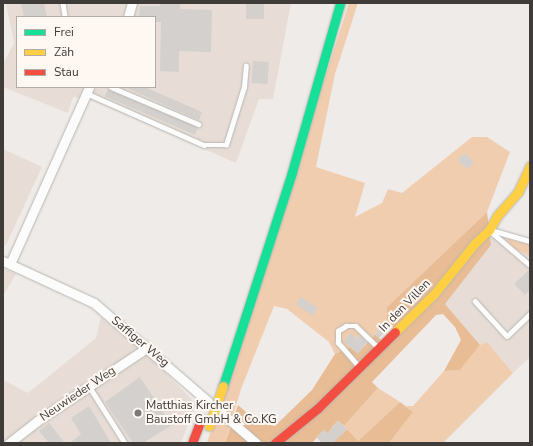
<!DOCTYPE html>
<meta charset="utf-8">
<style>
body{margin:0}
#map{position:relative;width:533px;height:446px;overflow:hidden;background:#eeebe8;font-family:"Nunito Sans",sans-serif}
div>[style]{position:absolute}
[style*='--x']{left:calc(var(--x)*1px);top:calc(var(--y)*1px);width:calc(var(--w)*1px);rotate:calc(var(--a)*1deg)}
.built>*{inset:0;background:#e7ddd6}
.green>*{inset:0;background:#f1cdaf}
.forest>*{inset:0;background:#e8bc94}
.building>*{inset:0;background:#d3d0ce;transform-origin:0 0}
.roads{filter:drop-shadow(0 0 1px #b9b6b3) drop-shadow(0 0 1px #b9b6b3)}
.lane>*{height:4.5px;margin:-2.25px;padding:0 2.25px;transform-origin:2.25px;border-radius:2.25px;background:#fcfcfc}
.street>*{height:9px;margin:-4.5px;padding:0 4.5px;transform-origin:4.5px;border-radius:4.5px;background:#fcfcfc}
.fast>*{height:9px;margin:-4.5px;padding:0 4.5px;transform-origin:4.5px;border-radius:4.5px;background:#16e098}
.slow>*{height:9px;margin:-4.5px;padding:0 4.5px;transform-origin:4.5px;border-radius:4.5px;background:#ffcf43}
.jam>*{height:9px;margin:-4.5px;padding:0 4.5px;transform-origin:4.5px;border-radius:4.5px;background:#f24e42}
.bridges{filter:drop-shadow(0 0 1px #b9b6b3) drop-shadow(0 0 1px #b9b6b3)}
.slow-bridge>*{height:9px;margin:-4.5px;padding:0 4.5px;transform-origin:4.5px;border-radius:4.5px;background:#ffcf43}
.dots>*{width:11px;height:11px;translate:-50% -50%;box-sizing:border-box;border:2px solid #fef7f2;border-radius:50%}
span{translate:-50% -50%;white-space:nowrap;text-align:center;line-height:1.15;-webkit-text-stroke:4px #fef7f2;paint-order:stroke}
.street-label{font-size:12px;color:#3e3b38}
.poi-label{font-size:12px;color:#3e3b38}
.left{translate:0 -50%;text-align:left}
.frame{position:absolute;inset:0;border:4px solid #3e3b38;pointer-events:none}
.legend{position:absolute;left:16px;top:16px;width:140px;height:72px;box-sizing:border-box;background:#fef7f2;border:1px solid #b1aca8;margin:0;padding:5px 7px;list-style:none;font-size:12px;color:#3e3b38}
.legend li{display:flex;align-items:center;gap:8px;height:20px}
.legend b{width:20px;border:1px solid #b1aca8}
</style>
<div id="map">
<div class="built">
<i style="clip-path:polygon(evenodd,6px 3px,291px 3px,273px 99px,259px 99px,236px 163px,92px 100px,73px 97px,68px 113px,3px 87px,3px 64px,14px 43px,6px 3px,17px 17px,155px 17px,155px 87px,17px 87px,17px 17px)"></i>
<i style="clip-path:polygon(3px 149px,42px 167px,6px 245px,3px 244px)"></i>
<i style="clip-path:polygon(490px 238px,506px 238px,512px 247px,530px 256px,530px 357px,513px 373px,487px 342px,480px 345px,445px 304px,491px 245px)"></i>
<i style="clip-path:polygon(3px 268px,16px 274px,3px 296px)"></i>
<i style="clip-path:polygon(101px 317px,151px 357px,196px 404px,181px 443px,3px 443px,3px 380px,28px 393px,96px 338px)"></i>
</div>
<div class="green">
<i style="clip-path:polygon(349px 3px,358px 3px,335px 74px,316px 167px,365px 183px,355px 217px,382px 203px,388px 189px,402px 193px,472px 137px,487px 137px,510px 152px,487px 212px,387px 307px,387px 321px,368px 341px,360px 335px,350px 347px,335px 354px,329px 342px,287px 309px,274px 306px,241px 389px,225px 443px,207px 443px)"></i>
<i style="clip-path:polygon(506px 238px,530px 245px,530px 256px,512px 247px)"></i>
<i style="clip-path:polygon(487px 342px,513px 373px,443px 443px,389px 443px,413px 412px,406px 406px,413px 406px,444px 371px,460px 370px,480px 345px)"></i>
<i style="clip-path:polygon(378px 388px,400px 402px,358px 441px,344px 426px)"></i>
</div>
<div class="forest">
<i style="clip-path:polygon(487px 212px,491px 245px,445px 304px,480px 345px,460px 370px,444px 371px,461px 340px,455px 327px,443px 314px,436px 315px,372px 382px,378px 388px,344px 426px,338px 421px,332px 427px,341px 435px,347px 429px,358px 441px,400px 402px,413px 412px,389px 443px,333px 443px,335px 441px,324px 430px,312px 443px,225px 443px,238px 405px,257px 422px,275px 426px,312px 390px,335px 354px,350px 347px,358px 353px,375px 334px,383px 342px,395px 329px,387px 321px,387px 307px)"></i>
</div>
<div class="building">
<i style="clip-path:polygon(21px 3px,44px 3px,47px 17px,24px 17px)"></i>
<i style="clip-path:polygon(160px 3px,180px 3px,180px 9px,212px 10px,211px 52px,179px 51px,179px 72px,160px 71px,161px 22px,155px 22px,155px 17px,139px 17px,140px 6px,160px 6px)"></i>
<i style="left:246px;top:3px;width:18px;height:16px"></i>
<i style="left:253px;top:61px;width:16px;height:22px;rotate:4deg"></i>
<i style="clip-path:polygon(125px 87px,147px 88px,202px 112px,199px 120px)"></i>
<i style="left:108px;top:89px;width:98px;height:8px;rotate:23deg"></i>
<i style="left:464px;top:153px;width:13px;height:10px;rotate:39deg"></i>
<i style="clip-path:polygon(530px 269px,530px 290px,525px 295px,514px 284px)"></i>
<i style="left:301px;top:297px;width:20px;height:9px;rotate:33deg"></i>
<i style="clip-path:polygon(387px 321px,391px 326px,379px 338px,375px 334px)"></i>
<i style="clip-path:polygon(351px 333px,357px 339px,360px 335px,367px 342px,358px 354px,344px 341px)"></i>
<i style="clip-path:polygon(140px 377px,172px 425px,143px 443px,133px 443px,105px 402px)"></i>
<i style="clip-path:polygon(89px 406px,111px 443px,70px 443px,81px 434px,71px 418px)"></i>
<i style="clip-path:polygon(338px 421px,347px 429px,333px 443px,322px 443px,316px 437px,324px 430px,327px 433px)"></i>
<i style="clip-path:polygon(49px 423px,65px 443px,49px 443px,39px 431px)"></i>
</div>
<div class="roads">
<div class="lane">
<i style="--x:63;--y:3;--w:13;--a:81"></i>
<i style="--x:111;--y:87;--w:95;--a:23"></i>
<i style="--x:86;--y:93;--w:129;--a:23.8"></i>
<i style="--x:204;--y:145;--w:22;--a:0"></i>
<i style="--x:226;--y:145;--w:61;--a:-72.8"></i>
<i style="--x:244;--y:87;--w:21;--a:-85"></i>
<i style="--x:489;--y:230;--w:54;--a:40.5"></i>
<i style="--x:491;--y:230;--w:41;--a:15.8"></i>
<i style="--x:475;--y:301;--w:47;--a:47.6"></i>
<i style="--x:507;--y:336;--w:32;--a:-44"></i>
<i style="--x:359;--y:367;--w:32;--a:-131"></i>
<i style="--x:338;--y:343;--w:12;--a:-90"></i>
<i style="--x:338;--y:331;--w:9;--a:-32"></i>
<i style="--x:346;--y:326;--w:10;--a:0"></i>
<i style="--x:356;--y:326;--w:32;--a:44"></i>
<i style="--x:89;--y:386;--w:67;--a:57.7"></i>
</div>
<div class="street">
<i style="--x:128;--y:17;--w:15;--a:-74"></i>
<i style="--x:3;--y:261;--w:100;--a:24.8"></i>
<i style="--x:94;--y:303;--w:214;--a:40.8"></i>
<i style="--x:10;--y:264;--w:194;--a:-65.9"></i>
<i style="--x:9;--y:443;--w:36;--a:-38"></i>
<i style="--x:37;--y:421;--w:133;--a:-33.7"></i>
</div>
<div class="fast">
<i style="--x:223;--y:386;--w:225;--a:-72.1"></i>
<i style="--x:292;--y:172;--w:176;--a:-74.1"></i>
</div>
<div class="slow">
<i style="--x:395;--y:332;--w:54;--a:-44.3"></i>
<i style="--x:434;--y:294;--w:65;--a:-51.2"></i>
<i style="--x:475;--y:243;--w:19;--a:-43"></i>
<i style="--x:489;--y:230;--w:16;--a:-60"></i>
<i style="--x:497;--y:216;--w:32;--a:-49"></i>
<i style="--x:518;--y:192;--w:29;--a:-65"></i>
</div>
<div class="jam">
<i style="--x:192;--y:443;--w:26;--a:-69"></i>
<i style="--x:275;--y:443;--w:55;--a:-39.1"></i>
<i style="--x:318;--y:408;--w:108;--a:-44.6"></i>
</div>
</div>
<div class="bridges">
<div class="slow-bridge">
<i style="--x:209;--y:426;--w:42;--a:-70.7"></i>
</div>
</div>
<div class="dots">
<i style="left:138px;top:413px;background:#7c7976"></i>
</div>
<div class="street-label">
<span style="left:405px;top:306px;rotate:-46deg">In den Villen</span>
<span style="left:140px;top:342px;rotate:40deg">Saffiger Weg</span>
<span style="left:78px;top:394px;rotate:-34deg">Neuwieder Weg</span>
</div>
<div class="poi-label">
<span class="left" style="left:146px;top:413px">Matthias Kircher<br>Baustoff GmbH &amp; Co.KG</span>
</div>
<div class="frame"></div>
<ul class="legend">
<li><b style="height:5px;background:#16e098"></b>Frei</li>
<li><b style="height:5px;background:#ffcf43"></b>Zäh</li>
<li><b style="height:5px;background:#f24e42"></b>Stau</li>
</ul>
</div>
